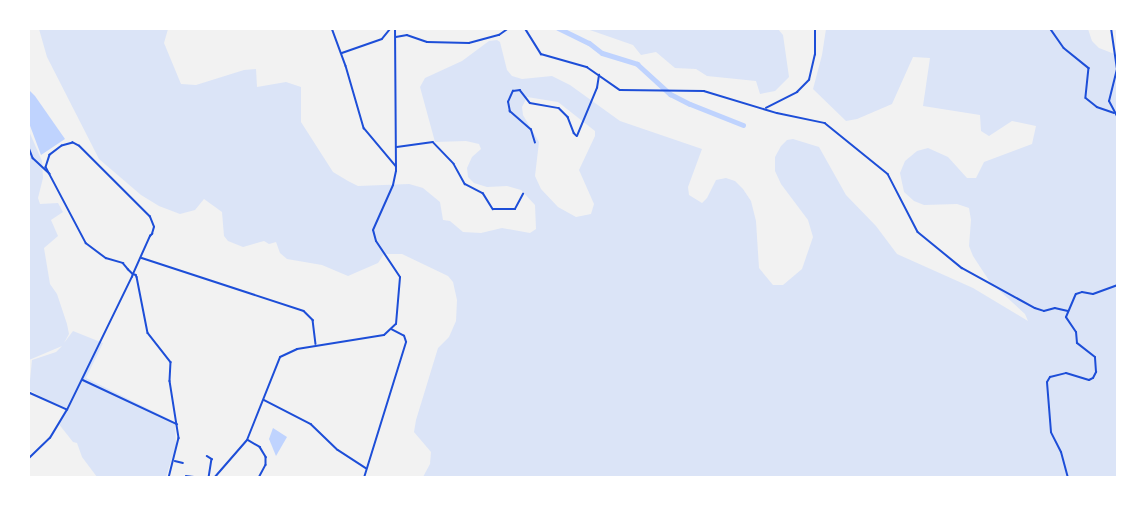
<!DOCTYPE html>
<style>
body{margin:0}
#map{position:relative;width:1146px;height:506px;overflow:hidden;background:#f2f2f2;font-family:Spectral,serif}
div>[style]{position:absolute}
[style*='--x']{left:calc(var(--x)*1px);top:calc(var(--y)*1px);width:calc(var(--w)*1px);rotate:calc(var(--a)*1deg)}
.green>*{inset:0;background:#dbe4f7}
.water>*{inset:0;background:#bfd3fe}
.river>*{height:5px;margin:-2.5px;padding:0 2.5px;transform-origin:2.5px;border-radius:2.5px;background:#bfd3fe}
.minor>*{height:1.5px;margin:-0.75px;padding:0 0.75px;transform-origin:0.75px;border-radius:0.75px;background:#1d4ed8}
.secondary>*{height:2px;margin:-1px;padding:0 1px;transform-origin:1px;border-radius:1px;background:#1d4ed8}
span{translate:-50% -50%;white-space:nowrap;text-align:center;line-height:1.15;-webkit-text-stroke:6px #fff;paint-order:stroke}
.frame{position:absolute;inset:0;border:30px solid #fff;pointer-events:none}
</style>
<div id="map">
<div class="green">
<i style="clip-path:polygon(evenodd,39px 29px,168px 29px,164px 43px,181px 84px,196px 85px,244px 70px,256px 69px,257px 87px,286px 82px,301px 87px,301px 122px,333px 172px,348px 181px,358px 186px,409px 184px,423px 188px,440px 202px,443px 220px,450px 221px,463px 232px,481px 233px,502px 228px,530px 233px,536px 229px,535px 205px,521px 190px,507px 186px,487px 187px,474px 183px,468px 177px,467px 168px,472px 157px,481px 149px,479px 144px,466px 141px,435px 142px,420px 87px,425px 78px,462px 61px,489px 41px,497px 40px,500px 42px,507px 70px,512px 76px,522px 79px,552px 76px,570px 85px,620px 121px,702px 149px,688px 187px,689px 195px,702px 203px,707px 198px,716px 180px,726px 178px,735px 181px,743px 189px,751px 201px,756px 221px,759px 268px,773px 285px,783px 285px,802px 269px,813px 237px,808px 220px,781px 184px,775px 171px,775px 157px,781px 146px,787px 140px,793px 139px,819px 147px,846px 195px,876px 226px,897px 254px,973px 288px,1028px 321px,1025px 314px,990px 282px,973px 256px,969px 246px,971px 220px,969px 208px,957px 204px,924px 205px,914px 201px,904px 192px,900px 173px,905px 161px,917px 151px,928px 148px,948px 157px,967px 178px,976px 178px,984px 162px,1032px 144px,1036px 126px,1012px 121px,989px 136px,981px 131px,980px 115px,923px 106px,930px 58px,913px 57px,892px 104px,857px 119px,846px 121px,813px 89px,822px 55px,826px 29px,1088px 29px,1092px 41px,1099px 48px,1117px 55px,1117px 477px,423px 477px,430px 464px,431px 452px,414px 432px,416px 420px,438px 348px,449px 337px,456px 321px,457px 300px,453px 282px,448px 276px,402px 254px,384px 254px,378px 263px,348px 276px,322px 265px,287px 259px,280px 253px,276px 242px,269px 244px,264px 241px,243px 247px,228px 241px,224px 236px,222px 212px,204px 199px,195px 210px,180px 214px,159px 206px,141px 195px,99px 159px,47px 57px,39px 29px,527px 97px,558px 102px,595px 131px,595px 136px,579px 170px,594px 204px,591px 214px,576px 217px,558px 207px,541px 189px,535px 176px,539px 142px,523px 115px,522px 107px,527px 97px)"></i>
<i style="clip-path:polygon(587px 29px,778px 29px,783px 35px,789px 77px,775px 91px,760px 94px,756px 81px,707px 76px,696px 69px,675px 68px,656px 52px,641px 55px,633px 45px)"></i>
<i style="clip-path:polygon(28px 129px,42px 161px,43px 178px,38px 198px,40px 204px,58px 203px,63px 212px,51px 220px,58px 236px,44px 248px,50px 284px,57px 294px,67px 324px,69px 334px,64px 343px,73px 331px,103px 343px,86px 378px,175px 422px,176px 445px,166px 477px,97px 477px,82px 457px,77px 443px,73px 442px,58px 423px,65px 410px,29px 390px,32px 360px,56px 352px,62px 346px,29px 360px)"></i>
</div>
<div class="water">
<i style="clip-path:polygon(29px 90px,35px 96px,65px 139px,41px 155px,29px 123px)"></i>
<i style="clip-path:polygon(273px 428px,287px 437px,276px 456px,269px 439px)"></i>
</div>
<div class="river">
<i style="--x:558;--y:28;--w:34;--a:26"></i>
<i style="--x:589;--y:43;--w:16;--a:38"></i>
<i style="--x:602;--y:53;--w:37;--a:17"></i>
<i style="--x:637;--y:64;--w:45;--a:42.3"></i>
<i style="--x:670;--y:94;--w:22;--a:27"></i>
<i style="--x:690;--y:104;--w:57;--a:21.6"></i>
</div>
<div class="minor">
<i style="--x:332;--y:28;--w:40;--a:69.8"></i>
<i style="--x:346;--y:66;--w:65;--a:73.8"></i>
<i style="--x:364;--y:128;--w:50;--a:49.9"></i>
<i style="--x:525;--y:28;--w:31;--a:58"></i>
<i style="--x:541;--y:54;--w:48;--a:15.8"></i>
<i style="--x:587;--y:67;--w:40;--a:34.9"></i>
<i style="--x:620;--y:90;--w:84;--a:0.7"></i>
<i style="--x:704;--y:91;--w:76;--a:16.8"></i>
<i style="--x:777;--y:113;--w:49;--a:11.8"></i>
<i style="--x:825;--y:123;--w:81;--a:39"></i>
<i style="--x:888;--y:174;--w:65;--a:62.7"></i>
<i style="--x:918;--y:232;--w:57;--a:39.3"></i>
<i style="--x:962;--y:268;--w:83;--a:28.7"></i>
<i style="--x:1035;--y:308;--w:9;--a:18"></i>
<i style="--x:1044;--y:311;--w:11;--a:-15"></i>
<i style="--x:1055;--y:308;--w:13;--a:13"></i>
<i style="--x:1050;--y:28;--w:24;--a:55"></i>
<i style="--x:1064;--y:48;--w:32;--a:39"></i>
<i style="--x:1089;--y:68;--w:30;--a:96"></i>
<i style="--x:1086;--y:98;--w:14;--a:39"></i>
<i style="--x:1097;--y:107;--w:18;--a:19"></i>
<i style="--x:396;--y:37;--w:11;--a:-10"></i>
<i style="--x:407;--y:35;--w:21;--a:19"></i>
<i style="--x:427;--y:42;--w:42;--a:1.4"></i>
<i style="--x:469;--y:43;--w:31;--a:-15"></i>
<i style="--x:499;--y:35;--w:12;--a:-35"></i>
<i style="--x:342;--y:53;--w:42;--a:-19.3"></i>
<i style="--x:382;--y:39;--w:14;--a:-51"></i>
<i style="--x:766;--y:108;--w:35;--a:-27"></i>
<i style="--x:797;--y:92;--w:17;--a:-45"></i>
<i style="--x:809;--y:80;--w:26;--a:-77"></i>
<i style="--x:815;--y:55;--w:27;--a:-90"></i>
<i style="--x:535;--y:143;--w:14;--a:-107"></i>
<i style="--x:531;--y:130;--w:28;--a:-139"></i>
<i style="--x:510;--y:112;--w:10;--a:-101"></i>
<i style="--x:508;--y:102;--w:12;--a:-66"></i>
<i style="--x:513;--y:91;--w:7;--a:-8"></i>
<i style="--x:520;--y:90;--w:16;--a:52"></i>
<i style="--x:530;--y:103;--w:29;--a:10"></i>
<i style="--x:559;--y:108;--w:13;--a:45"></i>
<i style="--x:568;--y:117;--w:17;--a:69"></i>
<i style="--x:574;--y:133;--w:4;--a:45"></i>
<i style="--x:577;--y:136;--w:52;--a:-67.4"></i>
<i style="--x:597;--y:88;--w:13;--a:-81"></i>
<i style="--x:28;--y:145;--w:14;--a:69"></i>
<i style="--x:33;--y:158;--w:23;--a:43"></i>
<i style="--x:397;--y:147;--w:36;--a:-8"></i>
<i style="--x:433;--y:142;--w:30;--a:46"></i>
<i style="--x:454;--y:164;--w:23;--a:61"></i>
<i style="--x:465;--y:184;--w:20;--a:27"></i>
<i style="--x:483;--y:193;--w:19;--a:58"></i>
<i style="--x:493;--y:209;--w:22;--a:0"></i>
<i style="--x:515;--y:209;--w:17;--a:-62"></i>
<i style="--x:142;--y:258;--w:170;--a:18.1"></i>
<i style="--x:304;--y:311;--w:13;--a:45"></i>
<i style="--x:313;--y:320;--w:24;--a:83"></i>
<i style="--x:83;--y:380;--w:104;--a:25.1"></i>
<i style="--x:28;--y:392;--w:42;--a:24.1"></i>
<i style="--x:264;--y:400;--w:53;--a:27.1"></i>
<i style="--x:311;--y:424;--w:37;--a:44"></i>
<i style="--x:338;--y:450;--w:33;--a:33"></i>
<i style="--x:248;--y:440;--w:14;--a:30"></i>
<i style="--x:260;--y:447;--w:12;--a:59"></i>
<i style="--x:266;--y:457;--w:8;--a:90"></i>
<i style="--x:266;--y:465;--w:15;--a:118"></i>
<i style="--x:207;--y:456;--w:6;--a:31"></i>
<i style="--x:212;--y:459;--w:19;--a:99"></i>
<i style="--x:28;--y:459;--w:30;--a:-44"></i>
<i style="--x:50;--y:438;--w:33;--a:-59"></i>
<i style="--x:67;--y:410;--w:148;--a:-64"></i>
<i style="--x:132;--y:277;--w:3;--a:-72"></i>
<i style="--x:133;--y:274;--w:42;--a:-65.9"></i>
<i style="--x:150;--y:236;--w:3;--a:-45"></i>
<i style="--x:152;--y:234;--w:7;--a:-74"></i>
<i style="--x:154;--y:227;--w:11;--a:-112"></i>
<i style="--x:150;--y:217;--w:100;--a:-135"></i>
<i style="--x:79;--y:146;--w:7;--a:-153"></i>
<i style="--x:73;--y:143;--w:11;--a:165"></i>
<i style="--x:62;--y:146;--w:15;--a:143"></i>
<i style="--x:50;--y:155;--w:13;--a:108"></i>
<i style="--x:46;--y:167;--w:86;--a:62.2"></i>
<i style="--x:86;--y:243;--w:25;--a:37"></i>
<i style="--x:106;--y:258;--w:18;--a:16"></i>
<i style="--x:123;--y:263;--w:8;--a:50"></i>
<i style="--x:128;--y:269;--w:7;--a:45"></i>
<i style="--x:133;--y:274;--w:3;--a:18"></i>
<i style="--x:136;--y:275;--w:2;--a:63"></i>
<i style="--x:137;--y:277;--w:57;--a:78.9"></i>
<i style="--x:148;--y:333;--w:37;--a:52"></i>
<i style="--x:171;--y:362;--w:19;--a:93"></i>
<i style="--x:170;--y:381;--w:58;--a:81"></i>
<i style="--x:179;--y:438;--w:41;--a:104"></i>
<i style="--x:175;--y:461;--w:8;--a:14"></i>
<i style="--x:186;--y:476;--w:16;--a:7"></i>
<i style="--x:364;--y:478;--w:142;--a:-72.8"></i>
<i style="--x:406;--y:342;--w:6;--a:-108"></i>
<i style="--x:404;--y:336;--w:13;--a:-153"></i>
</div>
<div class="secondary">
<i style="--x:1111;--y:28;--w:41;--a:81.7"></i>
<i style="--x:1117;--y:69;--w:33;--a:104"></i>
<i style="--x:1109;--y:101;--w:19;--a:62"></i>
<i style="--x:214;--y:478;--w:50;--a:-49"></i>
<i style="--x:247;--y:440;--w:89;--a:-68.3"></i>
<i style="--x:280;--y:357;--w:19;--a:-25"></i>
<i style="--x:297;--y:349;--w:88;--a:-9.1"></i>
<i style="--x:384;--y:335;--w:16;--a:-43"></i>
<i style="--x:396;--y:324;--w:47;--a:-85.1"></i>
<i style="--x:400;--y:277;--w:43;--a:-123.7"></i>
<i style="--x:376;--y:241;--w:11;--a:-105"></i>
<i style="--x:373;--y:230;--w:49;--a:-66"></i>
<i style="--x:393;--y:185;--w:14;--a:-78"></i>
<i style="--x:396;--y:171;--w:143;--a:-90.4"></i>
<i style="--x:1068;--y:478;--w:27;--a:-105"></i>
<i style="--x:1061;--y:452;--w:22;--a:-117"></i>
<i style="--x:1051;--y:432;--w:50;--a:-94.6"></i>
<i style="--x:1047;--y:382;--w:6;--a:-59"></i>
<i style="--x:1050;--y:377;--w:16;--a:-14"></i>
<i style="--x:1066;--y:373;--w:24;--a:17"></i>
<i style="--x:1089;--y:380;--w:4;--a:-27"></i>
<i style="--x:1093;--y:378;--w:7;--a:-63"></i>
<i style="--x:1096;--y:372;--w:15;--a:-94"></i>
<i style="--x:1095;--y:357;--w:23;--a:-142"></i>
<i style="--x:1077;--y:343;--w:11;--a:-95"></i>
<i style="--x:1076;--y:332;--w:18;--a:-124"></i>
<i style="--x:1066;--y:317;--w:25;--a:-67"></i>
<i style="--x:1076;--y:294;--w:6;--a:-18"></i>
<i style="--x:1082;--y:292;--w:11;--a:10"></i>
<i style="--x:1093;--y:294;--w:27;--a:-20"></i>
</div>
<div class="frame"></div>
</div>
